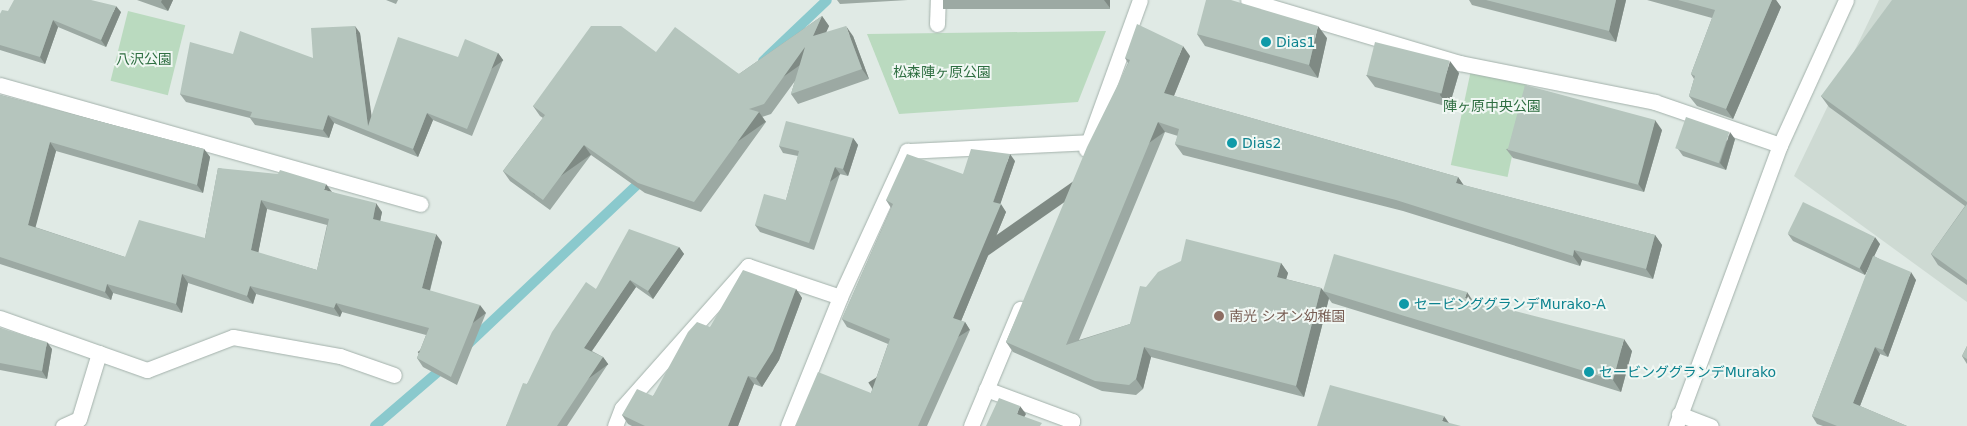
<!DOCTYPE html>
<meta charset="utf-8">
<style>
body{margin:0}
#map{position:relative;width:1967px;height:426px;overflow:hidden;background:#e0eae5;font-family:"DejaVu Sans","Noto Sans JP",sans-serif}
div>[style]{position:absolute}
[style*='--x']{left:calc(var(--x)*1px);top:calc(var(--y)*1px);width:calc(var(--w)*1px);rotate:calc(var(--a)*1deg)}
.built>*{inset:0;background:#cedad3}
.green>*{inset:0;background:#badabf;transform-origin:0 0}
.stream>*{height:10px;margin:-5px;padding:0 5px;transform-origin:5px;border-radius:5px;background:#8ac9cd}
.roads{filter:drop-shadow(0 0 1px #a3b1ab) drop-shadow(0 0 1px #a3b1ab)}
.street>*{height:15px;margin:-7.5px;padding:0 7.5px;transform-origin:7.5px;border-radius:7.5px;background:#fff}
.secondary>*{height:15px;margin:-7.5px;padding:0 7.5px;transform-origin:7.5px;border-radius:7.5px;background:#fff}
.wall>*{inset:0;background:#9ca9a3;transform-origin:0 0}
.shaded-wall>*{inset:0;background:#7f8a84;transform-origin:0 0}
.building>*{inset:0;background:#b5c5bd;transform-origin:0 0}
.dots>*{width:14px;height:14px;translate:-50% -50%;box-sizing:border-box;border:2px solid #f0f7f3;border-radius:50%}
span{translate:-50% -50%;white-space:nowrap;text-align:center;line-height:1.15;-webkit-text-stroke:4px #f0f7f3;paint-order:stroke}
.culture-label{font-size:14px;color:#0d838f}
.left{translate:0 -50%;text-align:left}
.park-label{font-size:14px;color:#2e6e41}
.education-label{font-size:14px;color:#785e54}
</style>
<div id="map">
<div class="built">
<i style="clip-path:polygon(1879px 0,1967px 0,1967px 302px,1794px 176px)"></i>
</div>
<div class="green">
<i style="left:128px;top:11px;width:59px;height:72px;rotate:14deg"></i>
<i style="clip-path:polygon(1106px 31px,1078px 102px,899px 114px,867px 34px)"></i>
<i style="left:1471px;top:70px;width:58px;height:97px;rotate:12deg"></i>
</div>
<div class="stream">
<i style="--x:763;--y:61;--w:88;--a:-43.6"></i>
<i style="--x:467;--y:345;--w:243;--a:-43.3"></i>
<i style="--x:375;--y:426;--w:94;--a:-40.7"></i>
</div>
<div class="roads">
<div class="street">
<i style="--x:1248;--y:0;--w:221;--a:16.6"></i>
<i style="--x:1460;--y:63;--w:199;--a:11.3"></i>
<i style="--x:1655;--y:102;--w:132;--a:19"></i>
<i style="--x:937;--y:24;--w:24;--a:-88"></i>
<i style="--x:0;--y:85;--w:437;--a:15.8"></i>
<i style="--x:1086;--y:149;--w:158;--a:-70.1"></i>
<i style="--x:0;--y:318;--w:156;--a:19.5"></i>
<i style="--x:147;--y:370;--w:92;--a:-21"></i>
<i style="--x:233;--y:337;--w:109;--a:10.1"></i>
<i style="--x:340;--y:356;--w:57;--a:19.4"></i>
<i style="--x:986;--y:389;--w:92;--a:20.4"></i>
<i style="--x:1072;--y:421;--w:5;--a:112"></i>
<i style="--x:1679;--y:414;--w:34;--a:21"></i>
<i style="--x:63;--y:426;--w:17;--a:-24"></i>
<i style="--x:79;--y:419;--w:69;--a:-73.1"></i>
<i style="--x:615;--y:426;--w:19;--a:-69"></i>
<i style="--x:622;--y:408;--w:190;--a:-48.4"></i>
<i style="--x:748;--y:266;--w:97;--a:18.6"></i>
<i style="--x:788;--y:426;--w:139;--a:-68"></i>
<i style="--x:840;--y:297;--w:161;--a:-65.3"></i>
<i style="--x:907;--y:151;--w:183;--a:-2.8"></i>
<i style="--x:971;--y:426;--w:127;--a:-67.3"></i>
</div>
<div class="secondary">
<i style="--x:1676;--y:426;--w:300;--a:-69.7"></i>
<i style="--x:1780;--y:145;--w:159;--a:-65.5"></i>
</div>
</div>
<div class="wall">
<i style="clip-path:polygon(137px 0,173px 0,168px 11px)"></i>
<i style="clip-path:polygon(386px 0,398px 0,396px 4px)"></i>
<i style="clip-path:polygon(837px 0,908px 0,840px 4px)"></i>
<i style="left:943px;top:0;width:167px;height:9px"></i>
<i style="clip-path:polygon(1469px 0,1626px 0,1616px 42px,1472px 5px)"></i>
<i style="clip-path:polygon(1647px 0,1776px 0,1781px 7px,1733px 119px,1697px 106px,1689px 96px,1694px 79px,1691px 74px,1712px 18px)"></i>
<i style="clip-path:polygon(1967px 0,1967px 285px,1938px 265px,1931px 254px,1965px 206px,1829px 107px,1821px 96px)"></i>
<i style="clip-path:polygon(8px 11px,121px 12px,106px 47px,58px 27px,45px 64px,0 50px,0 14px)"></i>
<i style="clip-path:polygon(822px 16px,829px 26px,826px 32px,853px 36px,869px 79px,798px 104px,791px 94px,795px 81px,771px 114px,762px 117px,766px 122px,701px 212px,645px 193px,591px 155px,550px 210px,510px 181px,503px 171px,543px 118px,540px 116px,533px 106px,656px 52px,739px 74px)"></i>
<i style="clip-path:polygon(360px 33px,371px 117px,458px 57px,498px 53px,503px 60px,472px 136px,433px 120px,418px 157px,334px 123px,329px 138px,255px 125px,250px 118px,186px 102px,180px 94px,233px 54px,313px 58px)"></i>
<i style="clip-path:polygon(1197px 34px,1327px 38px,1318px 78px,1205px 46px)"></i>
<i style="clip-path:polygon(1190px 56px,1174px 96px,1458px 177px,1463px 185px,1655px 235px,1662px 245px,1653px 279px,1582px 260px,1580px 266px,1403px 211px,1183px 155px,1175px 144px,1178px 136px,1165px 132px,1079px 340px,1130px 324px,1146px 287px,1281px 263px,1288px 273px,1286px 279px,1321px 288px,1329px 298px,1304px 397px,1151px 357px,1143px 389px,1136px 395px,1102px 391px,1013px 352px,1006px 342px,1128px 63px,1125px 58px)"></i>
<i style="clip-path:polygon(1459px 73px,1449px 107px,1375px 87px,1366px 75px)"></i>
<i style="clip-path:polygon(evenodd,0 95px,204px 149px,210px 157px,203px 193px,56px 151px,35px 227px,125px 257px,205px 238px,218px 168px,332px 192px,382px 212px,380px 221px,442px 242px,430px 291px,486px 313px,457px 385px,423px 367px,417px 358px,426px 335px,342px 312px,340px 317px,256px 294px,253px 304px,188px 283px,182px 313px,113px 293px,111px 300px,0 264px,0 95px,267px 209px,327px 225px,317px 270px,258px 253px,267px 209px)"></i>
<i style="clip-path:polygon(1662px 130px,1644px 192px,1513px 158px,1506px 149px)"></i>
<i style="clip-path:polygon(853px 138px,858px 145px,848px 176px,840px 174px,814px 250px,760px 232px,755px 225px,786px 200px,798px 156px,783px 153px,779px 146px)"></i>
<i style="clip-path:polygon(1735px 139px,1726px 170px,1683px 156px,1678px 149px)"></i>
<i style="clip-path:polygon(1015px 161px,1000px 204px,1006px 212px,961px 321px,965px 322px,970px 330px,927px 426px,795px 426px,871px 393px,888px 344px,847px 327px,842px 319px,891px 208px,886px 200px,963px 174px)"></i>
<i style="clip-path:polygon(1788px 234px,1880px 244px,1874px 256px,1916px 280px,1888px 357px,1880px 354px,1860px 406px,1907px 426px,1823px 426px,1817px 424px,1812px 416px,1871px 263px,1865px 275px,1793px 241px)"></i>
<i style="clip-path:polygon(679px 247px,684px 254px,653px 299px,636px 287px,592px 351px,603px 357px,608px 364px,567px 426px,506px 426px,527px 384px,596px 289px)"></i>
<i style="clip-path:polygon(796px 289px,802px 298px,779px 360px,762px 387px,754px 384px,738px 426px,632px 426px,628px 424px,622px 415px,653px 396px,710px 327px)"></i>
<i style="clip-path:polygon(1323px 291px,1472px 300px,1632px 351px,1621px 392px,1332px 303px)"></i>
<i style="clip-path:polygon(0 328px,52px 349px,47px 379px,0 370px)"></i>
<i style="clip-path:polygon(1967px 346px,1967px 364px,1962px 356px)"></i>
</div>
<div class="shaded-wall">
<i style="clip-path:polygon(162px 0,173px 0,168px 11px,161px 2px)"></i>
<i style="clip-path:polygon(1104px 0,1110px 0,1110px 8px)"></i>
<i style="clip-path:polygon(1616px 0,1626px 0,1616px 42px,1609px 31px)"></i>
<i style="clip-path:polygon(1772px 0,1776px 0,1781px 7px,1733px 119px,1726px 109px)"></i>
<i style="clip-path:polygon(116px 6px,121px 12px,106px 47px,101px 40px)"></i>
<i style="clip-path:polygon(822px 16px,829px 26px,820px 46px,813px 36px)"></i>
<i style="clip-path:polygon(53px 20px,58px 27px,45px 64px,40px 57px)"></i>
<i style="clip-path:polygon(355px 26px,360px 33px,374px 133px,368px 126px)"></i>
<i style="clip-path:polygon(846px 26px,853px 36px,869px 79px,862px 69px)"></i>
<i style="clip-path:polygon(1318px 26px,1327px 38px,1318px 78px,1309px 65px)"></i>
<i style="clip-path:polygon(1183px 46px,1190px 56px,1171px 103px,1164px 93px)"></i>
<i style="left:805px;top:47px;width:12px;height:70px;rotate:55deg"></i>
<i style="left:498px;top:53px;width:9px;height:82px;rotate:54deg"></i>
<i style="clip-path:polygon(1450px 61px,1459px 73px,1449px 107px,1440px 95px)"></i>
<i style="left:759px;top:112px;width:12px;height:111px;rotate:55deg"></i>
<i style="clip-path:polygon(427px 113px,433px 120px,418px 157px,413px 149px)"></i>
<i style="clip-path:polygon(328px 115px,334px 123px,329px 138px,323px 130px)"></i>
<i style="clip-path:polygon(1655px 120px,1662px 130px,1644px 192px,1637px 182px)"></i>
<i style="left:1158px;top:122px;width:12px;height:241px;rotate:55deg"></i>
<i style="clip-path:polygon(1730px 132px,1735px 139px,1726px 170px,1720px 163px)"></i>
<i style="clip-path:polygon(853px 138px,858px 145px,848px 176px,843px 169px)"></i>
<i style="clip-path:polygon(50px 142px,56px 151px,34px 233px,28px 225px)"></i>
<i style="left:584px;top:145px;width:12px;height:69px;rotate:55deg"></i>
<i style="clip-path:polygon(204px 149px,210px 157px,203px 193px,197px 185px)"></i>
<i style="clip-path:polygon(1010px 154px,1015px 161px,999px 208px,1001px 204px,1006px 212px,959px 326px,953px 318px)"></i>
<i style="left:835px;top:167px;width:9px;height:80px;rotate:54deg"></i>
<i style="clip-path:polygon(1458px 177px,1465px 187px,1456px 183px)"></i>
<i style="clip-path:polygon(326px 184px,332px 192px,324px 190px)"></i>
<i style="clip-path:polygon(261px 200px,267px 209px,257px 259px,251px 250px)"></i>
<i style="clip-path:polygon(376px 203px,382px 212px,379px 227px,373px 219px)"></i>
<i style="clip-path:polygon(436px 234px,442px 242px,428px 297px,422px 288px)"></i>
<i style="clip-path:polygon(1655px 235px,1662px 245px,1653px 279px,1646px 269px)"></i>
<i style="clip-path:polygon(1875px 237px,1880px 244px,1865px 275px,1859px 267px)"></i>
<i style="clip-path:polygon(679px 247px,684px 254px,653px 299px,648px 291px)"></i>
<i style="clip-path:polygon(1574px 250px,1582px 260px,1580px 266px,1573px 256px)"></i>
<i style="clip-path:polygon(1281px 263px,1288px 273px,1284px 287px,1277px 277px)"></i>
<i style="clip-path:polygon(1911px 272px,1916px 280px,1888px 357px,1883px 350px)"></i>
<i style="clip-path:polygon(182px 274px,188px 283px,182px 313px,176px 304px)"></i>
<i style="clip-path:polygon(630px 280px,636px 287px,589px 355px,584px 348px)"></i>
<i style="clip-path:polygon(107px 284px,113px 293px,111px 300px,105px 292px)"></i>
<i style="clip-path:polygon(250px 286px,256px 294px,253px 304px,247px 296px)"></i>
<i style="clip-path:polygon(1321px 288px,1329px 298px,1304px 397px,1296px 386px)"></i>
<i style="clip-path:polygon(796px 289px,802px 298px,779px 360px,762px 387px,756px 378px)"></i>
<i style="clip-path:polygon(1467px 292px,1475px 304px,1465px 298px)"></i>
<i style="clip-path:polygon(336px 303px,342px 312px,340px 317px,334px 308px)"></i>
<i style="left:480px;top:305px;width:10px;height:78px;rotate:53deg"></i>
<i style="left:965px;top:322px;width:9px;height:114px;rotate:58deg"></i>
<i style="clip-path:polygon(1624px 339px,1632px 351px,1621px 392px,1613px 380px)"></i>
<i style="clip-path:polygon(47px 342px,52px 349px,47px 379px,42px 371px)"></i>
<i style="clip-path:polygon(1144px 347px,1151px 357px,1143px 389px,1136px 379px)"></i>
<i style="clip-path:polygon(1875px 347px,1880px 354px,1858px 411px,1853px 403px)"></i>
<i style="left:603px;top:357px;width:9px;height:83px;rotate:54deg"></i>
<i style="clip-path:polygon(748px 376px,754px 384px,738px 426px,728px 426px)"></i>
<i style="clip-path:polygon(1020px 406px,1026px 414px,1022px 421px,1017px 414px)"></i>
<i style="clip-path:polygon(1444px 416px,1451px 426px,1442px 421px)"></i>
</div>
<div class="building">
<i style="clip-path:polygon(14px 0,91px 0,116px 6px,101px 40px,53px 20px,40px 57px,0 45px,0 14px,2px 10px,8px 11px)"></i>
<i style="clip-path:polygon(1206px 0,1231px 0,1318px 26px,1309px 65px,1197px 34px)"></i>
<i style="clip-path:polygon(1486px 0,1616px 0,1609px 31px)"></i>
<i style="clip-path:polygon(1678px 0,1772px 0,1726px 109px,1689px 96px,1695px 76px,1691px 74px,1715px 10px)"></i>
<i style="clip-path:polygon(1892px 0,1967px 0,1967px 202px,1821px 96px)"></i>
<i style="clip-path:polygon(822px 16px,813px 36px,846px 26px,862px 69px,791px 94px,805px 47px,764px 104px,749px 109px,759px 112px,694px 202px,638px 183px,584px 145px,543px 200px,503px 171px,545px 115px,533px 106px,591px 26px,621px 26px,656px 52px,675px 27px,739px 74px)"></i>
<i style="clip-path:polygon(1137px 24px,1183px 46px,1164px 93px,1458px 177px,1456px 183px,1655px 235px,1646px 269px,1574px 250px,1573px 256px,1396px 200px,1175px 144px,1179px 129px,1158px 122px,1066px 345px,1130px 324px,1140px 286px,1146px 287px,1158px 272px,1181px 261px,1186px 239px,1281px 263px,1277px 277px,1321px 288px,1296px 386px,1144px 347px,1136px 379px,1129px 385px,1095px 381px,1006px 342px,1087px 147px,1130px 60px,1125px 58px)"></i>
<i style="clip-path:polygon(355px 26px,368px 126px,398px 37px,458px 57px,465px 39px,498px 53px,467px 129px,427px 113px,413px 149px,328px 115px,323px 130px,250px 117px,252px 112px,180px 94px,190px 42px,233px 54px,240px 31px,313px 58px,311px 28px)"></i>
<i style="left:1375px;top:42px;width:77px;height:34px;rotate:14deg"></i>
<i style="left:1525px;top:85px;width:135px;height:67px;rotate:15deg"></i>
<i style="clip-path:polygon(evenodd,0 95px,204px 149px,197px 185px,50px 142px,28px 225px,125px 257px,139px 220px,205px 238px,218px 168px,278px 174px,280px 170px,326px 184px,324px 190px,376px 203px,373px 219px,436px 234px,422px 288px,480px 305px,451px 377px,417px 358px,429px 328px,336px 303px,334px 308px,250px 286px,247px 296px,182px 274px,176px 304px,107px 284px,105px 292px,0 257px,0 95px,261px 200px,329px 219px,317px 270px,251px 250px,261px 200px)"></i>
<i style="left:1686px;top:117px;width:46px;height:33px;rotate:19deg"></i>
<i style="clip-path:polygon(786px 121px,853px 138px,843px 169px,835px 167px,809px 243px,755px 225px,764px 194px,786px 200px,799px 151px,779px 146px)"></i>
<i style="clip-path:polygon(971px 149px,1010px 154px,993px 202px,1001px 204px,953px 318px,965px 322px,918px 426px,795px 426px,818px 372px,871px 393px,890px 339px,842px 319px,893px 204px,886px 200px,907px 154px,963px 174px)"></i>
<i style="left:1803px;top:202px;width:80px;height:35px;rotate:26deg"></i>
<i style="clip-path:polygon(1967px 204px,1967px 280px,1931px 254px)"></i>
<i style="clip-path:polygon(629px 229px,679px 247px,648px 291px,630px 280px,584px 348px,603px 357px,557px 426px,506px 426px,523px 383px,527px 384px,552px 332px,586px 282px,596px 289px)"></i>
<i style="clip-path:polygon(1334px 254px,1467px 292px,1465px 298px,1624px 339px,1613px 380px,1323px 291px)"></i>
<i style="clip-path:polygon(1873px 256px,1911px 272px,1883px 350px,1875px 347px,1853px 403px,1907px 426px,1837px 426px,1812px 416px)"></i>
<i style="clip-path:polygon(743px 270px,796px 289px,773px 351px,756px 378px,748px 376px,728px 426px,645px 426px,622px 415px,637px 389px,653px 396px,688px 332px,697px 322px,710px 327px)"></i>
<i style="clip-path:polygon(0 328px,47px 342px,42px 371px,0 363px)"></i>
<i style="clip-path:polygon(1967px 346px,1967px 359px,1962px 356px)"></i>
<i style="clip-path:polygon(1330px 385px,1444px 416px,1442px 421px,1461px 426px,1317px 426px)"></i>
<i style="clip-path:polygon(999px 398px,1020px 406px,1017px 414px,1042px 423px,1040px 426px,986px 426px)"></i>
</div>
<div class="dots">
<i style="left:1266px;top:42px;background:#0f9aa8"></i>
<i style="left:1232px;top:143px;background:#0f9aa8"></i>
<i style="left:1404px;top:304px;background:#0f9aa8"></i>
<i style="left:1219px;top:316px;background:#8d6e63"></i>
<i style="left:1589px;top:372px;background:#0f9aa8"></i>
</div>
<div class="culture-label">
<span class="left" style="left:1276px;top:42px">Dias1</span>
<span class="left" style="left:1242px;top:143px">Dias2</span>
<span class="left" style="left:1414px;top:304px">セービンググランデMurako-A</span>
<span class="left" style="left:1599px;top:372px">セービンググランデMurako</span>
</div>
<div class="park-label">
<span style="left:144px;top:59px">八沢公園</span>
<span style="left:942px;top:72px">松森陣ヶ原公園</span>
<span style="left:1492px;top:106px">陣ヶ原中央公園</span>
</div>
<div class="education-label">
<span class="left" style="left:1229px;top:316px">南光 シオン幼稚園</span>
</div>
</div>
